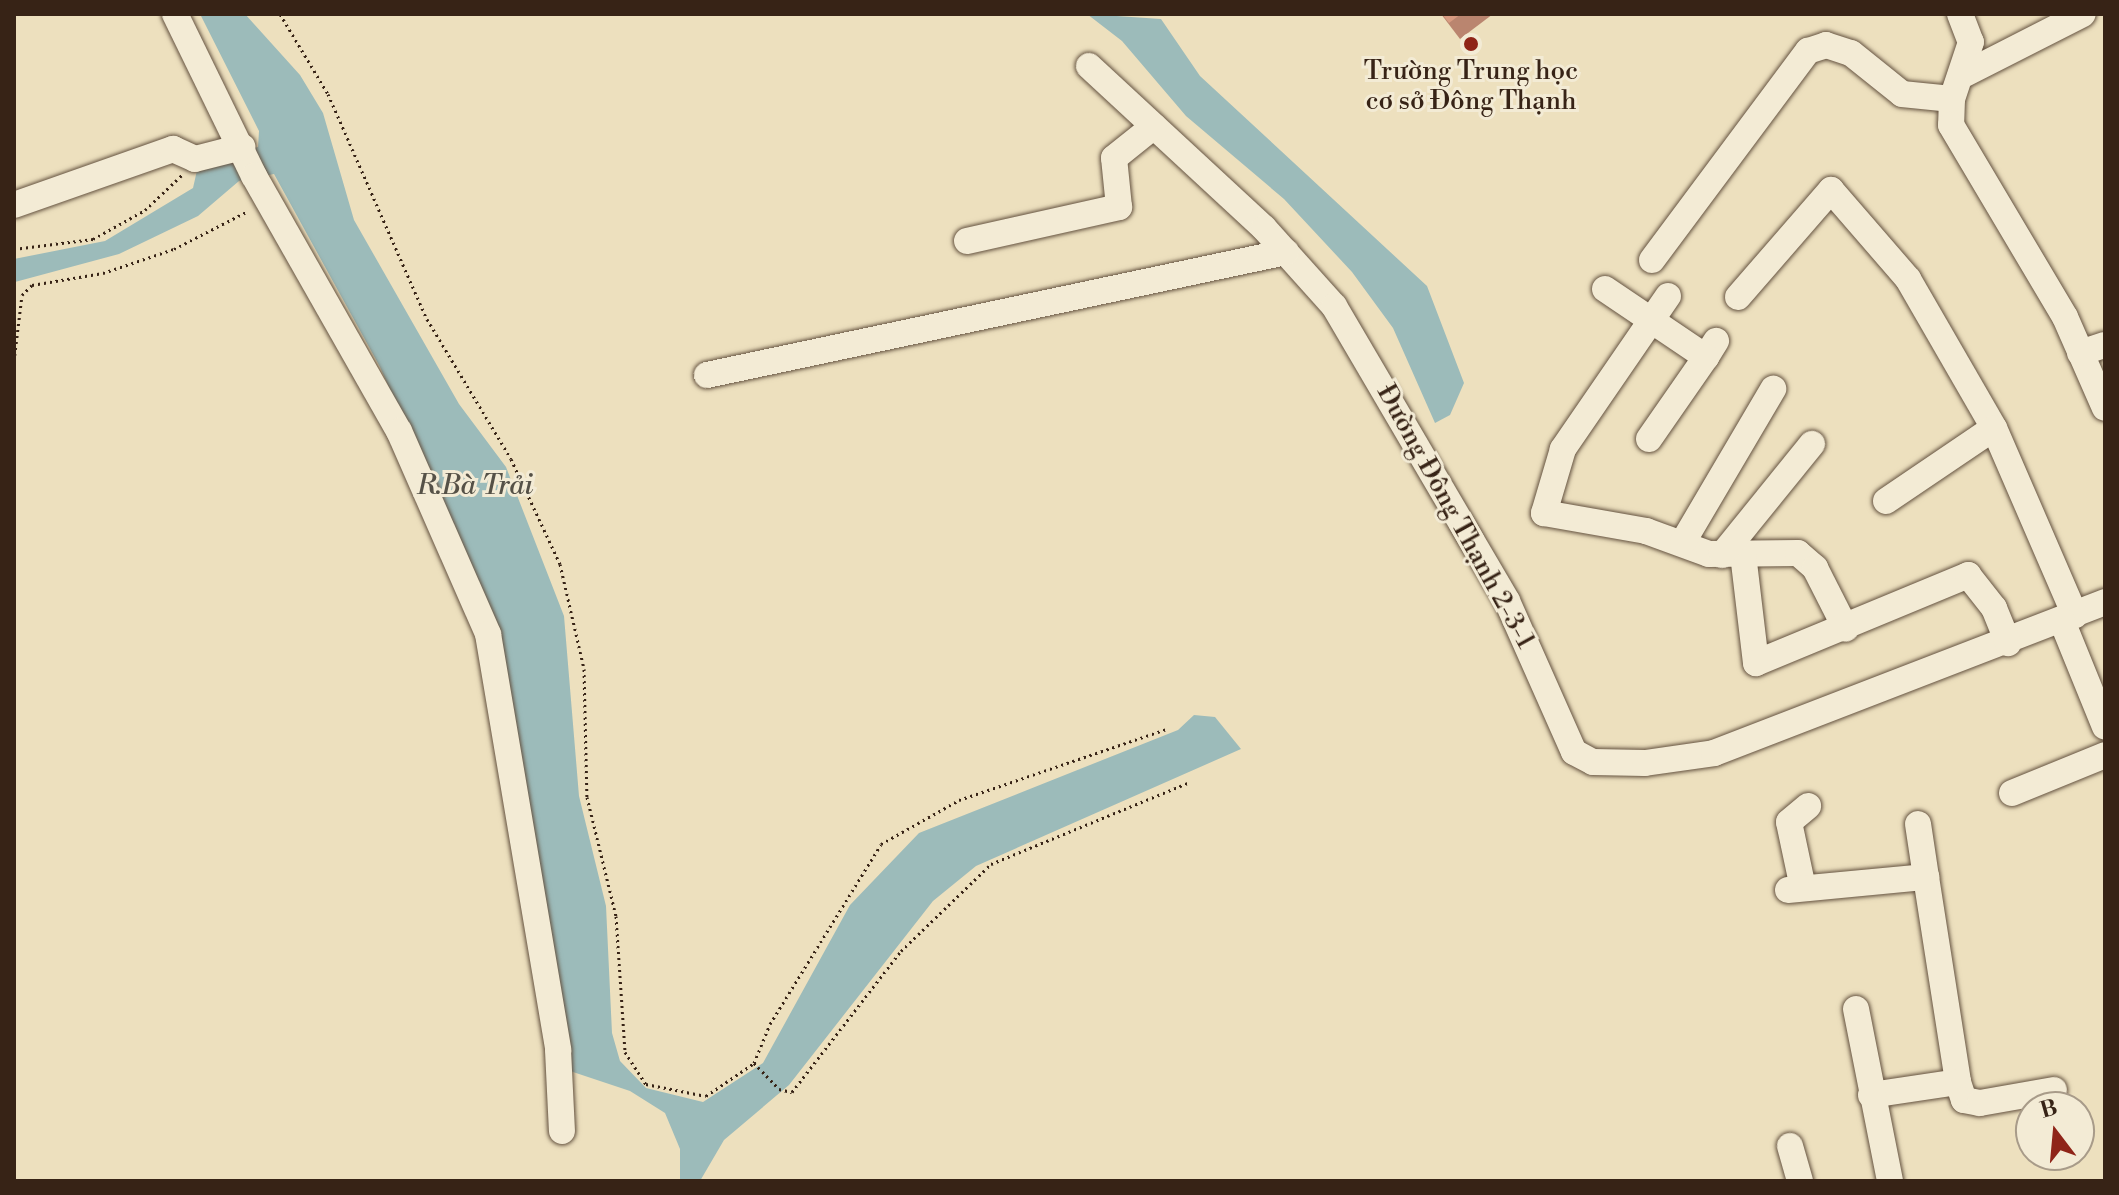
<!DOCTYPE html>
<meta charset="utf-8">
<style>
body{margin:0}
#map{position:relative;width:2119px;height:1195px;overflow:hidden;background:#ede0be;font-family:"Libre Bodoni",serif}
div>[style]{position:absolute}
[style*='--x']{left:calc(var(--x)*1px);top:calc(var(--y)*1px);width:calc(var(--w)*1px);rotate:calc(var(--a)*1deg)}
.water>*{inset:0;background:#9cbbba}
.path>*{height:3px;margin-top:-1.5px;transform-origin:0;background:repeating-linear-gradient(90deg,#372316 0 2px,transparent 0 6px)}
.roads{filter:drop-shadow(0 0 2px #645240) drop-shadow(0 0 2px #645240)}
.minor>*{height:26px;margin:-13px;padding:0 13px;transform-origin:13px;border-radius:13px;background:#f3ebd5}
.wall>*{inset:0;background:#ba856f}
.building>*{inset:0;background:#d89b81}
.dots>*{width:22px;height:22px;translate:-50% -50%;box-sizing:border-box;border:4px solid #f3ebd5;border-radius:50%}
span{translate:-50% -50%;white-space:nowrap;text-align:center;line-height:1.15;-webkit-text-stroke:6px #f3ebd5;paint-order:stroke}
.poi-label{font-size:26px;color:#372316}
.street-label{font-size:26px;color:#372316}
.water-label{font-size:28px;color:#555147;font-style:italic}
.frame{position:absolute;inset:0;border:16px solid #372316;pointer-events:none}
.north{position:absolute;left:2015px;top:1091px;width:80px;height:80px;box-sizing:border-box;background:#f3ebd5;border:2px solid #a89b89;border-radius:50%;rotate:344deg;font-size:22px;font-weight:700;line-height:32px;text-align:center;color:#372316}
.north::after{content:'';display:block;margin:auto;width:28px;height:36px;background:#8f2418;clip-path:polygon(50% 0,100% 100%,50% 72%,0 100%)}
</style>
<div id="map">
<div class="water">
<i style="clip-path:polygon(200px 14px,245px 14px,300px 75px,323px 113px,354px 220px,459px 404px,506px 467px,564px 616px,579px 796px,606px 906px,612px 1033px,620px 1061px,646px 1088px,703px 1102px,763px 1063px,850px 905px,919px 833px,1178px 730px,1194px 715px,1215px 717px,1241px 749px,976px 866px,933px 901px,789px 1085px,724px 1140px,700px 1181px,680px 1181px,680px 1149px,665px 1113px,630px 1091px,567px 1070px,552px 935px,499px 639px,380px 367px,274px 174px,239px 181px,198px 216px,119px 254px,15px 282px,14px 343px,14px 259px,105px 241px,193px 188px,198px 166px,258px 147px,259px 131px)"></i>
<i style="clip-path:polygon(1087px 14px,1161px 19px,1200px 76px,1427px 286px,1464px 383px,1450px 415px,1435px 423px,1393px 328px,1352px 272px,1284px 199px,1186px 116px,1122px 41px)"></i>
</div>
<div class="path">
<i style="--x:280;--y:14;--w:93;--a:59"></i>
<i style="--x:328;--y:94;--w:246;--a:66.3"></i>
<i style="--x:427;--y:319;--w:163;--a:59"></i>
<i style="--x:511;--y:459;--w:116;--a:65"></i>
<i style="--x:560;--y:564;--w:108;--a:77.1"></i>
<i style="--x:584;--y:669;--w:128;--a:88.7"></i>
<i style="--x:587;--y:797;--w:122;--a:76.3"></i>
<i style="--x:616;--y:916;--w:136;--a:86.2"></i>
<i style="--x:625;--y:1052;--w:38;--a:57"></i>
<i style="--x:646;--y:1084;--w:61;--a:11.3"></i>
<i style="--x:706;--y:1096;--w:58;--a:-34.5"></i>
<i style="--x:754;--y:1063;--w:42;--a:-67.7"></i>
<i style="--x:770;--y:1024;--w:211;--a:-58.3"></i>
<i style="--x:881;--y:844;--w:90;--a:-29.4"></i>
<i style="--x:959;--y:800;--w:219;--a:-18.9"></i>
<i style="--x:14;--y:249;--w:80;--a:-7.2"></i>
<i style="--x:93;--y:239;--w:60;--a:-29.1"></i>
<i style="--x:145;--y:210;--w:51;--a:-43.4"></i>
<i style="--x:14;--y:361;--w:66;--a:-83.1"></i>
<i style="--x:22;--y:295;--w:14;--a:-45"></i>
<i style="--x:32;--y:285;--w:72;--a:-9.6"></i>
<i style="--x:103;--y:273;--w:75;--a:-18.7"></i>
<i style="--x:174;--y:249;--w:83;--a:-27.2"></i>
<i style="--x:754;--y:1063;--w:36;--a:46"></i>
<i style="--x:779;--y:1089;--w:13;--a:13"></i>
<i style="--x:792;--y:1092;--w:178;--a:-52.3"></i>
<i style="--x:901;--y:951;--w:125;--a:-44"></i>
<i style="--x:991;--y:864;--w:213;--a:-22.4"></i>
</div>
<div class="roads">
<div class="minor">
<i style="--x:175;--y:14;--w:180;--a:64"></i>
<i style="--x:254;--y:176;--w:293;--a:60.4"></i>
<i style="--x:399;--y:431;--w:222;--a:66.3"></i>
<i style="--x:488;--y:634;--w:422;--a:80.4"></i>
<i style="--x:558;--y:1050;--w:81;--a:87.2"></i>
<i style="--x:1960;--y:14;--w:30;--a:69"></i>
<i style="--x:1971;--y:42;--w:60;--a:108.4"></i>
<i style="--x:1952;--y:99;--w:26;--a:92"></i>
<i style="--x:1951;--y:125;--w:223;--a:59.3"></i>
<i style="--x:2065;--y:317;--w:99;--a:66.3"></i>
<i style="--x:1089;--y:66;--w:238;--a:42.8"></i>
<i style="--x:1264;--y:228;--w:105;--a:48.1"></i>
<i style="--x:1334;--y:306;--w:342;--a:59.6"></i>
<i style="--x:1507;--y:601;--w:165;--a:66.1"></i>
<i style="--x:1574;--y:752;--w:21;--a:28"></i>
<i style="--x:1593;--y:762;--w:52;--a:1.1"></i>
<i style="--x:1645;--y:763;--w:70;--a:-8.2"></i>
<i style="--x:1714;--y:753;--w:419;--a:-21.1"></i>
<i style="--x:1965;--y:74;--w:132;--a:-27"></i>
<i style="--x:14;--y:205;--w:169;--a:-19.4"></i>
<i style="--x:173;--y:149;--w:24;--a:24"></i>
<i style="--x:195;--y:159;--w:49;--a:-14.3"></i>
<i style="--x:967;--y:241;--w:156;--a:-12.6"></i>
<i style="--x:1119;--y:207;--w:49;--a:-95.8"></i>
<i style="--x:1114;--y:158;--w:51;--a:-38.7"></i>
<i style="--x:1652;--y:260;--w:261;--a:-53.3"></i>
<i style="--x:1808;--y:51;--w:19;--a:-18"></i>
<i style="--x:1826;--y:45;--w:26;--a:18"></i>
<i style="--x:1851;--y:53;--w:65;--a:38.8"></i>
<i style="--x:1902;--y:94;--w:50;--a:5.7"></i>
<i style="--x:1605;--y:289;--w:122;--a:34"></i>
<i style="--x:1706;--y:357;--w:19;--a:-58"></i>
<i style="--x:1668;--y:296;--w:186;--a:124.5"></i>
<i style="--x:1563;--y:449;--w:67;--a:106.5"></i>
<i style="--x:1544;--y:513;--w:104;--a:10"></i>
<i style="--x:1646;--y:531;--w:67;--a:20.1"></i>
<i style="--x:1709;--y:554;--w:89;--a:-0.6"></i>
<i style="--x:1798;--y:553;--w:23;--a:41"></i>
<i style="--x:1815;--y:568;--w:68;--a:63.1"></i>
<i style="--x:1738;--y:297;--w:142;--a:-49"></i>
<i style="--x:1831;--y:190;--w:118;--a:49.1"></i>
<i style="--x:1908;--y:279;--w:172;--a:60"></i>
<i style="--x:1994;--y:428;--w:204;--a:66.6"></i>
<i style="--x:2080;--y:353;--w:26;--a:-18"></i>
<i style="--x:707;--y:375;--w:592;--a:-11.99"></i>
<i style="--x:1649;--y:439;--w:100;--a:-55.2"></i>
<i style="--x:1886;--y:501;--w:130;--a:-34.1"></i>
<i style="--x:1683;--y:542;--w:178;--a:-59.5"></i>
<i style="--x:1743;--y:554;--w:110;--a:83.2"></i>
<i style="--x:1756;--y:663;--w:230;--a:-22.5"></i>
<i style="--x:1968;--y:575;--w:42;--a:51.8"></i>
<i style="--x:1994;--y:608;--w:38;--a:68"></i>
<i style="--x:1722;--y:555;--w:143;--a:-51"></i>
<i style="--x:2062;--y:621;--w:114;--a:67.9"></i>
<i style="--x:2012;--y:793;--w:100;--a:-22.2"></i>
<i style="--x:1918;--y:824;--w:54;--a:81.4"></i>
<i style="--x:1803;--y:888;--w:67;--a:-102"></i>
<i style="--x:1789;--y:822;--w:25;--a:-40"></i>
<i style="--x:1788;--y:890;--w:139;--a:-5.4"></i>
<i style="--x:1926;--y:877;--w:207;--a:81.1"></i>
<i style="--x:1958;--y:1082;--w:88;--a:171.5"></i>
<i style="--x:1856;--y:1009;--w:175;--a:78.8"></i>
<i style="--x:1958;--y:1082;--w:19;--a:72"></i>
<i style="--x:1964;--y:1100;--w:16;--a:11"></i>
<i style="--x:1980;--y:1103;--w:75;--a:-10"></i>
<i style="--x:1790;--y:1146;--w:36;--a:74"></i>
</div>
</div>
<div class="wall">
<i style="clip-path:polygon(1441px 14px,1493px 14px,1460px 39px)"></i>
</div>
<div class="building">
<i style="clip-path:polygon(1442px 14px,1461px 14px,1449px 23px)"></i>
</div>
<div class="dots">
<i style="left:1471px;top:44px;background:#8f2418"></i>
</div>
<div class="poi-label">
<span style="left:1471px;top:87px">Trường Trung học<br>cơ sở Đông Thạnh</span>
</div>
<div class="street-label">
<span style="left:1455px;top:517px;rotate:61deg">Đường Đông Thạnh 2-3-1</span>
</div>
<div class="water-label">
<span style="left:475px;top:486px">R.Bà Trải</span>
</div>
<div class="frame"></div>
<div class="north">B</div>
</div>
